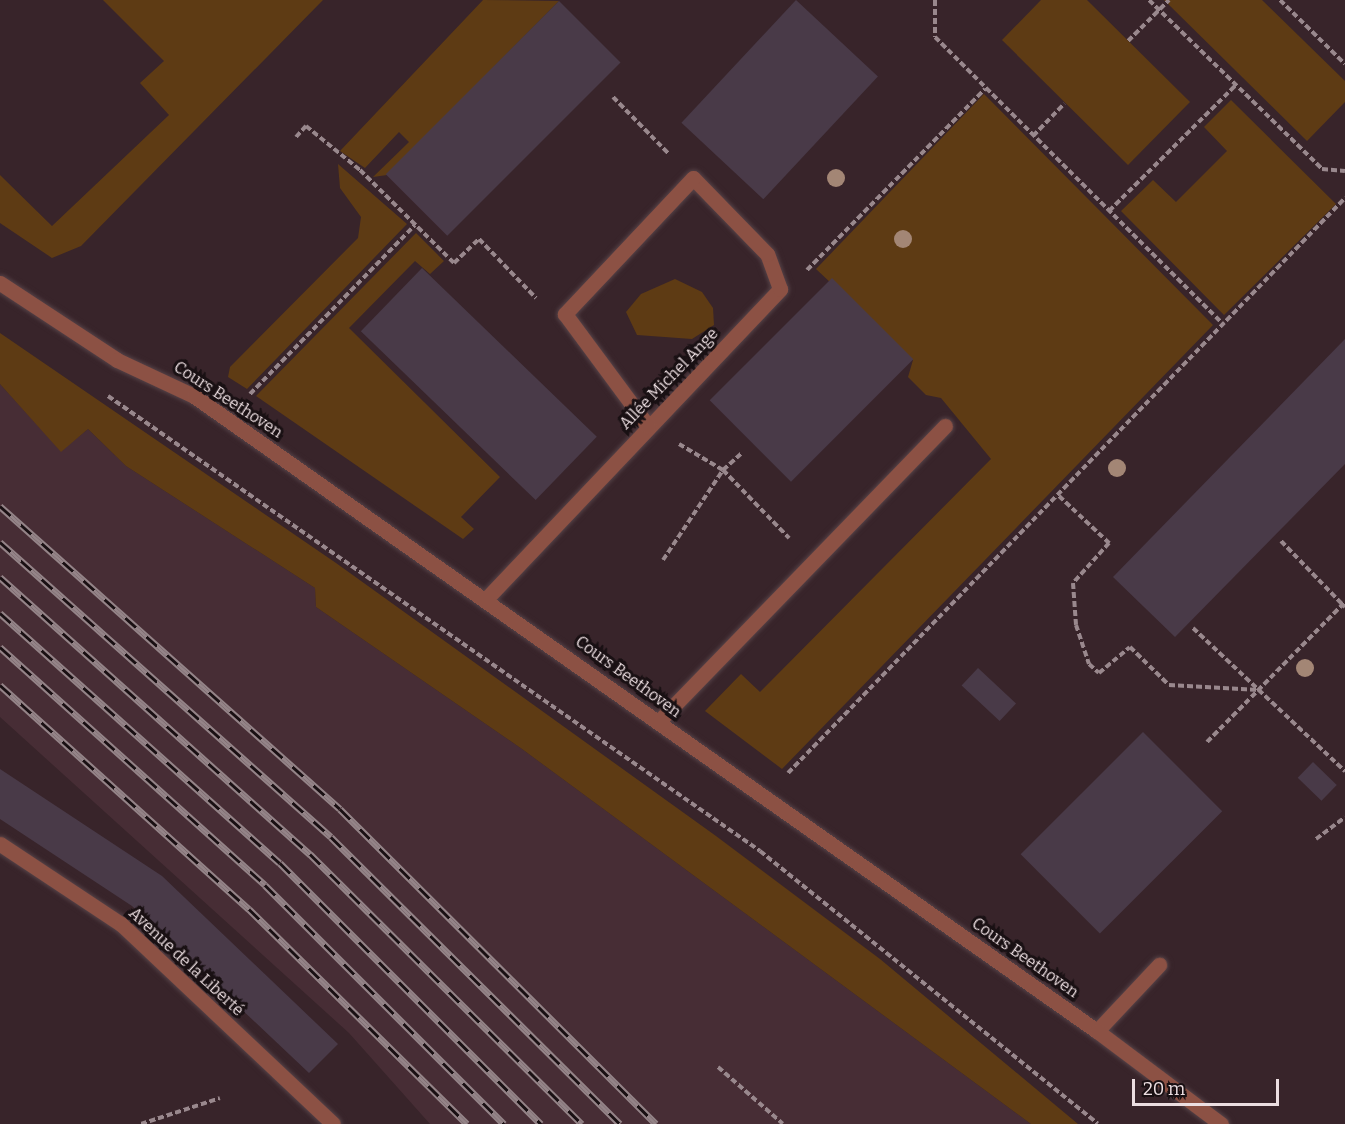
<!DOCTYPE html>
<meta charset="utf-8">
<style>
body{margin:0}
#map{position:relative;width:1345px;height:1124px;overflow:hidden;background:#38242a;font-family:Bitter,serif}
div>[style]{position:absolute}
[style*='--x']{left:calc(var(--x)*1px);top:calc(var(--y)*1px);width:calc(var(--w)*1px);rotate:calc(var(--a)*1deg)}
.built>*{inset:0;background:#472d35}
.green>*{inset:0;background:#5e3b14}
.building>*{inset:0;background:#493a48;transform-origin:0 0}
.path>*{height:4px;margin-top:-2px;transform-origin:0;background:repeating-linear-gradient(90deg,#99888d 0 6px,transparent 0 9px)}
.roads{filter:drop-shadow(0 0 2px #554247) drop-shadow(0 0 2px #554247)}
.lane>*{height:15px;margin:-7.5px;padding:0 7.5px;transform-origin:7.5px;border-radius:7.5px;background:#8c5144}
.street>*{height:15px;margin:-7.5px;padding:0 7.5px;transform-origin:7.5px;border-radius:7.5px;background:#8c5144}
.rail>*{height:7px;margin-top:-3.5px;transform-origin:0;background:repeating-linear-gradient(90deg,#191013 0 14px,#948488 0 28px);box-sizing:border-box;border-block:2px solid #948488}
.trees>*{width:18px;height:18px;margin:-9px;border-radius:50%;background:#a38675}
span{translate:-50% -50%;white-space:nowrap;text-align:center;line-height:1.15;-webkit-text-stroke:6px #191013;paint-order:stroke}
.street-label{font-size:16px;color:#ecdee1}
.scale{position:absolute;left:1132px;top:1079px;width:147px;height:27px;box-sizing:border-box;border:3px solid #ecdee1;border-top:0;padding-left:8px;font-size:18px;line-height:21px;white-space:nowrap;color:#ecdee1;-webkit-text-stroke:4px #191013;paint-order:stroke}
</style>
<div id="map">
<div class="built">
<i style="clip-path:polygon(0 384px,61px 451px,88px 429px,126px 466px,315px 588px,316px 607px,522px 749px,1031px 1124px,430px 1124px,349px 1033px,0 717px)"></i>
</div>
<div class="green">
<i style="clip-path:polygon(103px 0,323px 0,81px 246px,52px 258px,0 223px,0 175px,52px 226px,169px 115px,140px 83px,164px 61px)"></i>
<i style="clip-path:polygon(483px 0,559px 1px,387px 175px,373px 177px,409px 142px,399px 132px,365px 168px,340px 151px)"></i>
<i style="clip-path:polygon(1041px 0,1087px 0,1190px 102px,1128px 165px,1002px 40px)"></i>
<i style="clip-path:polygon(1164px 0,1262px 0,1345px 81px,1345px 102px,1307px 141px)"></i>
<i style="clip-path:polygon(984px 94px,1213px 325px,782px 769px,705px 711px,741px 674px,760px 692px,991px 459px,941px 398px,926px 395px,908px 377px,913px 360px,816px 269px)"></i>
<i style="clip-path:polygon(1231px 100px,1336px 204px,1224px 315px,1121px 211px,1153px 180px,1176px 202px,1227px 151px,1204px 127px)"></i>
<i style="clip-path:polygon(338px 164px,407px 224px,247px 389px,228px 377px,230px 367px,358px 238px,361px 217px,340px 188px)"></i>
<i style="clip-path:polygon(416px 233px,444px 261px,430px 274px,415px 261px,349px 328px,500px 477px,461px 517px,474px 529px,463px 539px,256px 396px)"></i>
<i style="clip-path:polygon(675px 279px,702px 292px,713px 308px,714px 325px,692px 339px,637px 335px,626px 312px,641px 294px)"></i>
<i style="clip-path:polygon(0 333px,336px 563px,716px 836px,880px 959px,1078px 1124px,1031px 1124px,522px 749px,316px 607px,315px 588px,126px 466px,88px 429px,61px 452px,0 384px)"></i>
</div>
<div class="building">
<i style="left:796px;top:0;width:112px;height:168px;rotate:43deg"></i>
<i style="left:559px;top:1px;width:87px;height:245px;rotate:45deg"></i>
<i style="left:422px;top:268px;width:243px;height:88px;rotate:44deg"></i>
<i style="left:832px;top:278px;width:115px;height:173px;rotate:45deg"></i>
<i style="clip-path:polygon(1345px 339px,1345px 464px,1175px 637px,1113px 577px)"></i>
<i style="left:978px;top:668px;width:52px;height:24px;rotate:43deg"></i>
<i style="left:1143px;top:732px;width:112px;height:173px;rotate:45deg"></i>
<i style="left:1313px;top:762px;width:33px;height:22px;rotate:44deg"></i>
<i style="clip-path:polygon(0 769px,162px 876px,338px 1044px,309px 1073px,132px 906px,0 819px)"></i>
</div>
<div class="path">
<i style="--x:935;--y:0;--w:37;--a:90"></i>
<i style="--x:935;--y:37;--w:408;--a:44.9"></i>
<i style="--x:1149;--y:0;--w:242;--a:44.3"></i>
<i style="--x:1322;--y:169;--w:23;--a:5"></i>
<i style="--x:1280;--y:0;--w:91;--a:44.6"></i>
<i style="--x:1128;--y:41;--w:58;--a:-45"></i>
<i style="--x:613;--y:97;--w:80;--a:45.5"></i>
<i style="--x:1033;--y:136;--w:45;--a:-45.9"></i>
<i style="--x:296;--y:137;--w:15;--a:-48"></i>
<i style="--x:306;--y:126;--w:70;--a:39.2"></i>
<i style="--x:360;--y:170;--w:132;--a:44.7"></i>
<i style="--x:454;--y:263;--w:35;--a:-44"></i>
<i style="--x:479;--y:239;--w:82;--a:46"></i>
<i style="--x:1109;--y:211;--w:179;--a:-44.8"></i>
<i style="--x:807;--y:270;--w:254;--a:-45.5"></i>
<i style="--x:250;--y:394;--w:236;--a:-45.7"></i>
<i style="--x:108;--y:396;--w:795;--a:34.91"></i>
<i style="--x:760;--y:851;--w:434;--a:38.9"></i>
<i style="--x:679;--y:444;--w:51;--a:30.6"></i>
<i style="--x:723;--y:470;--w:95;--a:45.9"></i>
<i style="--x:1059;--y:496;--w:69;--a:43.2"></i>
<i style="--x:1109;--y:543;--w:54;--a:132"></i>
<i style="--x:1073;--y:583;--w:42;--a:85.9"></i>
<i style="--x:1076;--y:625;--w:41;--a:71.6"></i>
<i style="--x:1089;--y:664;--w:13;--a:42"></i>
<i style="--x:1099;--y:673;--w:40;--a:-40"></i>
<i style="--x:1130;--y:647;--w:54;--a:44.3"></i>
<i style="--x:1169;--y:685;--w:90;--a:3.2"></i>
<i style="--x:1281;--y:541;--w:92;--a:45.9"></i>
<i style="--x:663;--y:560;--w:108;--a:-56.3"></i>
<i style="--x:723;--y:470;--w:25;--a:-42"></i>
<i style="--x:1193;--y:628;--w:209;--a:43.3"></i>
<i style="--x:1207;--y:742;--w:197;--a:-45.4"></i>
<i style="--x:788;--y:773;--w:801;--a:-45.91"></i>
<i style="--x:1316;--y:839;--w:36;--a:-37"></i>
<i style="--x:718;--y:1067;--w:86;--a:41.2"></i>
<i style="--x:141;--y:1124;--w:83;--a:-18.2"></i>
</div>
<div class="roads">
<div class="lane">
<i style="--x:487;--y:598;--w:426;--a:-46.5"></i>
<i style="--x:780;--y:289;--w:37;--a:-110"></i>
<i style="--x:767;--y:254;--w:106;--a:-134.2"></i>
<i style="--x:693;--y:178;--w:187;--a:133.3"></i>
<i style="--x:565;--y:314;--w:139;--a:53.5"></i>
<i style="--x:659;--y:721;--w:411;--a:-45.9"></i>
<i style="--x:1097;--y:1031;--w:91;--a:-46.8"></i>
</div>
<div class="street">
<i style="--x:0;--y:283;--w:140;--a:33.3"></i>
<i style="--x:117;--y:360;--w:85;--a:25.1"></i>
<i style="--x:194;--y:396;--w:1104;--a:35.12"></i>
<i style="--x:1097;--y:1031;--w:155;--a:36.9"></i>
<i style="--x:0;--y:844;--w:145;--a:33.5"></i>
<i style="--x:121;--y:924;--w:291;--a:43.3"></i>
</div>
</div>
<div class="rail">
<i style="--x:0;--y:506;--w:455;--a:41.7"></i>
<i style="--x:340;--y:809;--w:446;--a:44.9"></i>
<i style="--x:0;--y:542;--w:443;--a:41.7"></i>
<i style="--x:331;--y:837;--w:407;--a:44.8"></i>
<i style="--x:0;--y:577;--w:416;--a:41.8"></i>
<i style="--x:310;--y:854;--w:383;--a:44.8"></i>
<i style="--x:0;--y:613;--w:375;--a:41.8"></i>
<i style="--x:280;--y:863;--w:369;--a:45"></i>
<i style="--x:0;--y:647;--w:356;--a:41.9"></i>
<i style="--x:265;--y:885;--w:338;--a:45"></i>
<i style="--x:0;--y:685;--w:335;--a:42"></i>
<i style="--x:249;--y:909;--w:306;--a:44.6"></i>
</div>
<div class="trees">
<i style="left:836px;top:178px"></i>
<i style="left:903px;top:239px"></i>
<i style="left:1117px;top:468px"></i>
<i style="left:1305px;top:668px"></i>
</div>
<div class="street-label">
<span style="left:669px;top:379px;rotate:-46deg">Allée Michel Ange</span>
<span style="left:228px;top:400px;rotate:33deg">Cours Beethoven</span>
<span style="left:628px;top:677px;rotate:36deg">Cours Beethoven</span>
<span style="left:1025px;top:958px;rotate:35deg">Cours Beethoven</span>
<span style="left:186px;top:962px;rotate:43deg">Avenue de la Liberté</span>
</div>
<div class="scale">20 m</div>
</div>
